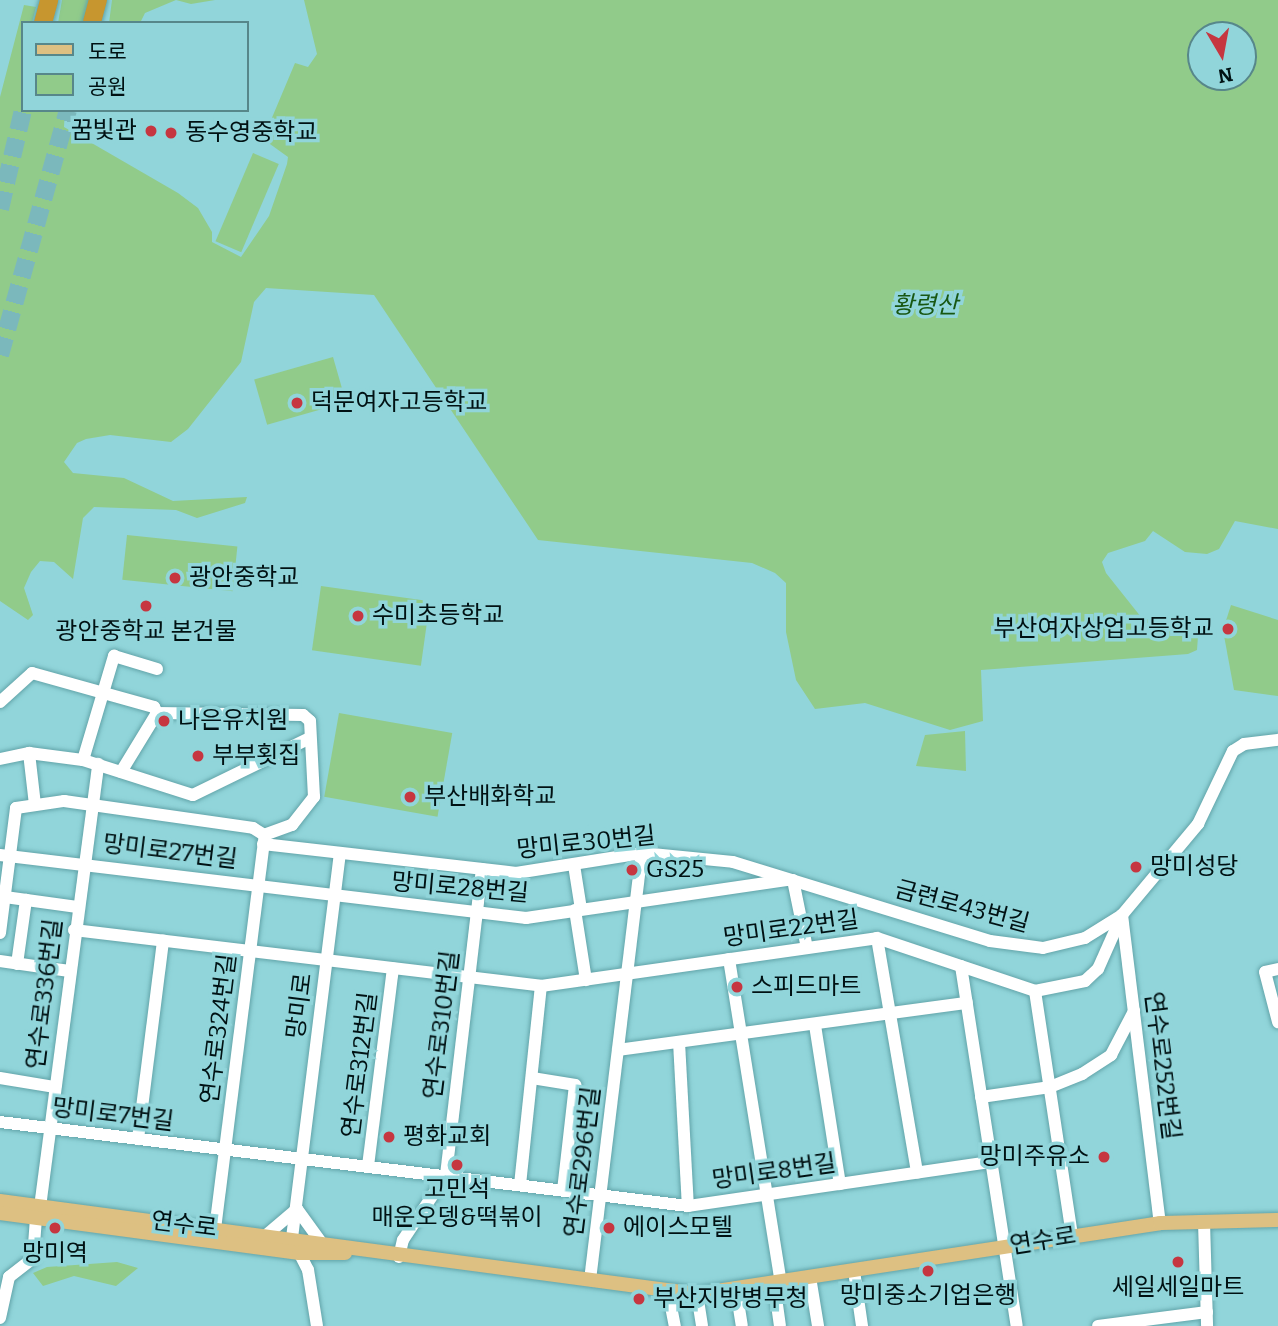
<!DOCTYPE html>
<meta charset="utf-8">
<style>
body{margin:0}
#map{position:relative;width:1278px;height:1326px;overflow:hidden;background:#91d5da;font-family:Bitter,"Noto Sans KR",serif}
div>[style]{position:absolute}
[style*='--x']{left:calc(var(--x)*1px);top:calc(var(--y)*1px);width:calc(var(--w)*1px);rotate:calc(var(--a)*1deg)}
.green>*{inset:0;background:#91cb8a;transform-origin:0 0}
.highway-tunnel>*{height:18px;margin-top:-9px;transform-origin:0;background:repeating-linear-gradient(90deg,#7bb8bc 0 18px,transparent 0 27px)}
.roads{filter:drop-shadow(0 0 2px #62a4a9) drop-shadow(0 0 2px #62a4a9)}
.minor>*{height:12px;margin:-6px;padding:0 6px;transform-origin:6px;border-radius:6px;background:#fff}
.major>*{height:14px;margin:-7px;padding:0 7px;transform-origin:7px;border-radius:7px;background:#ddc082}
.highway>*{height:18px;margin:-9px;padding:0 9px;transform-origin:9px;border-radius:9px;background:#c7962f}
.dots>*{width:19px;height:19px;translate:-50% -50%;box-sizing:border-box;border:4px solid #91d5da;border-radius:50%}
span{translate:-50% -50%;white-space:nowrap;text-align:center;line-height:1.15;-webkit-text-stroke:7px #91d5da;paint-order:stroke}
.poi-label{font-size:24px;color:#001113}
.right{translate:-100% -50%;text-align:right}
.left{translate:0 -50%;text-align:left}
.park-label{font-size:24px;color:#185712;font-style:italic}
.street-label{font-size:24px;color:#001113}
.legend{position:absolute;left:21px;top:21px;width:228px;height:91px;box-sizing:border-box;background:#91d5da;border:2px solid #57878a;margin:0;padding:9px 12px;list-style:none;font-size:21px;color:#001113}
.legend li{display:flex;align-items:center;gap:14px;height:35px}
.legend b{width:35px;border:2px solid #57878a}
.north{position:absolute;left:1187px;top:21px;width:70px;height:70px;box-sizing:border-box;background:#91d5da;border:2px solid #57878a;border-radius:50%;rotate:170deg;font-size:19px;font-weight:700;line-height:28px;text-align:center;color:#001113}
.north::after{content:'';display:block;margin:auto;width:24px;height:32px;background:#c63640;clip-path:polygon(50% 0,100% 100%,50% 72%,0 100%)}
</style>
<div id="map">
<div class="green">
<i style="clip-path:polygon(62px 0,91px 0,85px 23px,58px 23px)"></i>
<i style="clip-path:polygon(112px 0,215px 0,191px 4px,176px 0,145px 13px,140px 23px,109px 23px)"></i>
<i style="clip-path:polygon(evenodd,304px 0,1278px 0,1278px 529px,1235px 521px,1219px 549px,1207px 554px,1185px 552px,1153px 531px,1145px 541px,1108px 553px,1102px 562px,1106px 573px,1141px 617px,1198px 636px,1197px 650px,1188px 654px,981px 670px,983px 721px,950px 730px,865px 703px,815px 709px,796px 680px,786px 632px,786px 583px,775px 573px,752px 563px,538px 540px,374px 295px,266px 288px,254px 302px,241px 362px,188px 429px,171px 442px,110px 435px,86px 439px,77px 443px,64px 462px,73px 473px,124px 478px,173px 501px,247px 497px,245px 503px,197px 518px,176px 510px,94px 507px,83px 518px,73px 579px,54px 562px,40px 561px,31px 572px,24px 588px,33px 615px,28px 620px,0 601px,0 97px,24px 5px,36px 7px,32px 23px,23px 23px,23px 110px,65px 110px,64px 127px,178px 193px,198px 208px,212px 232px,212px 242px,241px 257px,269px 216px,287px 164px,288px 157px,263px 139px,295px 63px,308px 67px,317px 54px,304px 0,1201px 35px,1243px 35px,1243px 77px,1201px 77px,1201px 35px)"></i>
<i style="left:253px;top:153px;width:28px;height:96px;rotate:23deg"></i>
<i style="left:333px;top:357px;width:47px;height:82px;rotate:74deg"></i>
<i style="left:127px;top:535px;width:111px;height:45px;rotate:6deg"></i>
<i style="left:321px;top:586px;width:110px;height:65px;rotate:8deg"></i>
<i style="clip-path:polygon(1231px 605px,1278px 620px,1278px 696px,1234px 690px,1223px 630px)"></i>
<i style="left:339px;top:713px;width:115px;height:85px;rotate:10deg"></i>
<i style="clip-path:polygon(965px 731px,966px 771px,916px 766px,925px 735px)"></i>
<i style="clip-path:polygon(117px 1262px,138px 1268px,116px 1286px,74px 1276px,43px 1286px,33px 1273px,47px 1267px)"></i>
</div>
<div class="highway-tunnel">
<i style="--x:0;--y:209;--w:102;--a:-76.9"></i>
<i style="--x:0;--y:355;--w:254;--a:-74.5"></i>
</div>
<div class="roads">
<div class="minor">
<i style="--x:0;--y:702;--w:43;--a:-42.2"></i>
<i style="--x:32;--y:673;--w:127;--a:15.6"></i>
<i style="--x:154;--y:707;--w:7;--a:63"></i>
<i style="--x:29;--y:753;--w:52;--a:83.4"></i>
<i style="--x:0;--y:759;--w:30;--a:-12"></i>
<i style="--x:29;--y:753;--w:54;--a:7.4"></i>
<i style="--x:83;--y:760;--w:115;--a:17.7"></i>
<i style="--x:193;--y:795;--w:130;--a:-26"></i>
<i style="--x:83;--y:760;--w:109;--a:-73.4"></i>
<i style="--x:114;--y:656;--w:45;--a:16.8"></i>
<i style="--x:263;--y:844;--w:255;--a:6.5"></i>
<i style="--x:516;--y:873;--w:128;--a:-9"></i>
<i style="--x:642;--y:853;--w:91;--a:5.6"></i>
<i style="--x:733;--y:862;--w:269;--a:17.1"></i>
<i style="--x:990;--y:941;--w:53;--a:7.5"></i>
<i style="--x:1043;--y:948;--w:43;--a:-13.4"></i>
<i style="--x:1085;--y:938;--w:44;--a:-31.9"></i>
<i style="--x:1122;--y:915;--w:119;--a:-50.1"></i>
<i style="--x:1198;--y:824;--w:81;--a:-64.4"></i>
<i style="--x:1233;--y:751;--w:13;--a:-32"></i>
<i style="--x:1244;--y:744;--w:34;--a:-7"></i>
<i style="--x:0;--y:855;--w:530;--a:6.83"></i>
<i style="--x:526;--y:918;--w:265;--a:-8.3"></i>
<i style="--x:574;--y:865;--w:45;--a:81"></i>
<i style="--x:793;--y:880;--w:69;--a:78.4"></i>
<i style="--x:5;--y:897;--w:73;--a:7.9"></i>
<i style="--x:575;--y:910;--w:71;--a:81.1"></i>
<i style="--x:1122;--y:915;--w:310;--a:83"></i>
<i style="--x:74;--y:930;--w:470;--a:6.8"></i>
<i style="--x:541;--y:986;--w:339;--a:-8.1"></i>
<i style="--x:877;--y:938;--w:167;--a:18.5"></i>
<i style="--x:1035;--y:991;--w:51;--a:-11.3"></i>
<i style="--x:1085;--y:981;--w:18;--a:-43"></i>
<i style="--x:1098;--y:969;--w:59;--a:-66"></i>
<i style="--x:0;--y:933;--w:126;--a:-82.7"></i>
<i style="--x:16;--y:808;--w:49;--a:-8.3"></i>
<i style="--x:64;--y:801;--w:191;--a:8.1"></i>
<i style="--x:253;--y:828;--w:13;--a:32"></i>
<i style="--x:264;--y:835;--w:30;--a:-20"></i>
<i style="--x:292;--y:825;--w:36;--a:-52"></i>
<i style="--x:314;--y:797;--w:76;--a:-93"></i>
<i style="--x:310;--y:721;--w:9;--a:-139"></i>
<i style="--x:303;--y:715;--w:146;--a:-179.2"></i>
<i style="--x:157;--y:713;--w:69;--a:121.4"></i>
<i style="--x:877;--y:938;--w:238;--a:80.3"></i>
<i style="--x:729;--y:959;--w:327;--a:80.9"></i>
<i style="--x:0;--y:961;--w:70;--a:8.2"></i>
<i style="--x:17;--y:964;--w:65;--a:-82"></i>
<i style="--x:961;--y:966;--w:364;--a:81.2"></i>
<i style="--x:1278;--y:969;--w:13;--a:167"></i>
<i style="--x:1265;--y:972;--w:52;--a:75.4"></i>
<i style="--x:1035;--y:991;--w:249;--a:81.4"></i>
<i style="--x:815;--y:1025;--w:161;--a:81.1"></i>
<i style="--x:679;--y:1042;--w:164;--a:86.9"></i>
<i style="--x:618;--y:1050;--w:352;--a:-7.7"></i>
<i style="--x:0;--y:1078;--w:56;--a:9.3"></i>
<i style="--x:532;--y:1078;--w:44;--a:9.2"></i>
<i style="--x:575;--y:1085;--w:106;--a:96.5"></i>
<i style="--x:981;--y:1097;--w:70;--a:-8.2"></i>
<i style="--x:1050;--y:1087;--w:35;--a:-22"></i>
<i style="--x:1082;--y:1074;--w:35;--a:-33"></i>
<i style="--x:1111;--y:1055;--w:50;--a:-62.4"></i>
<i style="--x:0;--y:1122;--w:693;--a:6.96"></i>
<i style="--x:688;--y:1206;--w:306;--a:-8.3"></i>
<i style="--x:138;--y:1139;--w:200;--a:-82.8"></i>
<i style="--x:368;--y:1166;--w:199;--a:-82.8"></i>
<i style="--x:520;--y:1185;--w:200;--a:-84"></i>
<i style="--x:40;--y:1207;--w:447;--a:-82.5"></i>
<i style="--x:1204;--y:1222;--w:104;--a:88.3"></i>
<i style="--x:215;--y:1229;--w:393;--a:-82.8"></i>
<i style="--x:265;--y:1236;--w:42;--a:-40.2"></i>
<i style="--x:297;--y:1209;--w:41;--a:54"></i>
<i style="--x:399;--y:1257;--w:17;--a:-77"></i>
<i style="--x:403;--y:1240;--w:78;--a:-56.5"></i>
<i style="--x:446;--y:1175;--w:308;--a:-83.3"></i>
<i style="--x:854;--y:1271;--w:56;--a:81.7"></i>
<i style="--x:810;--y:1277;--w:50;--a:80.7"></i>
<i style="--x:590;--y:1280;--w:430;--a:-83.1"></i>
<i style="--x:774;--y:1283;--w:43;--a:82.1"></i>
<i style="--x:736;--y:1289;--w:37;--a:81"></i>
<i style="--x:668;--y:1291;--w:36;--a:79"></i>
<i style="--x:697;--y:1294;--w:32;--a:81"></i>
<i style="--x:0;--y:1318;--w:42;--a:-77.6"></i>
<i style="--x:9;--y:1277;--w:31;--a:-38"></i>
<i style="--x:33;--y:1258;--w:40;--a:-85.7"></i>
<i style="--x:317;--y:1326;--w:57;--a:-99.1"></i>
<i style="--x:308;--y:1270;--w:36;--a:-117"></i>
<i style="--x:292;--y:1238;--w:386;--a:-82.9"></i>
<i style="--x:1098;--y:1326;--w:110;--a:-7.3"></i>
</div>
<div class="major">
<i style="--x:0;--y:1201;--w:703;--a:7.6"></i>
<i style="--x:697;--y:1294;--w:468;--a:-8.7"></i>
<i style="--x:1160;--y:1223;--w:118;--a:-1.5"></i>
<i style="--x:0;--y:1213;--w:302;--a:7.6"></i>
<i style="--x:299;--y:1253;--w:46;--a:0"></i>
</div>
<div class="highway">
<i style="--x:92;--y:22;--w:23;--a:-75"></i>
<i style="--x:43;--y:23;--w:24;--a:-75"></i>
</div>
</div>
<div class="dots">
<i style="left:151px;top:131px;background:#c63640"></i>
<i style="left:171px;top:133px;background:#c63640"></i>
<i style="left:297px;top:403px;background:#c63640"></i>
<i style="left:175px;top:578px;background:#c63640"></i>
<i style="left:146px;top:606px;background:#c63640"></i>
<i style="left:358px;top:616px;background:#c63640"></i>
<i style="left:1228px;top:629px;background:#c63640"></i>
<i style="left:164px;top:721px;background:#c63640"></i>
<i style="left:198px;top:756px;background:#c63640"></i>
<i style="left:410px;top:797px;background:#c63640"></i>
<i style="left:1136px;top:867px;background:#c63640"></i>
<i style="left:632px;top:870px;background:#c63640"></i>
<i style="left:737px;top:987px;background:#c63640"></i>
<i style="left:389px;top:1137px;background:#c63640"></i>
<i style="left:1104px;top:1157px;background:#c63640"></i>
<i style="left:457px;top:1165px;background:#c63640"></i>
<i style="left:55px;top:1228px;background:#c63640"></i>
<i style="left:609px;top:1228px;background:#c63640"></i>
<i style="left:1178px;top:1262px;background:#c63640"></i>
<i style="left:928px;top:1271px;background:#c63640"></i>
<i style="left:639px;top:1299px;background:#c63640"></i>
</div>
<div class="poi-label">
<span class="right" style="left:137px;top:131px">꿈빛관</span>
<span class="left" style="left:185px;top:133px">동수영중학교</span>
<span class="left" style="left:311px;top:403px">덕문여자고등학교</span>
<span class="left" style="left:189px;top:578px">광안중학교</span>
<span class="left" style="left:372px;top:616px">수미초등학교</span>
<span class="right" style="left:1214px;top:629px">부산여자상업고등학교</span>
<span style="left:146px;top:632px">광안중학교 본건물</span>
<span class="left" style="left:178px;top:721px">나은유치원</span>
<span class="left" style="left:212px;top:756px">부부횟집</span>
<span class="left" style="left:424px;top:797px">부산배화학교</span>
<span class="left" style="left:1150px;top:867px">망미성당</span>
<span class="left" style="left:646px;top:870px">GS25</span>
<span class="left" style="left:751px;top:987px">스피드마트</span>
<span class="left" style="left:403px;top:1137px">평화교회</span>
<span class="right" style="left:1090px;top:1157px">망미주유소</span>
<span style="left:457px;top:1204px">고민석<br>매운오뎅&amp;떡볶이</span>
<span class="left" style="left:623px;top:1228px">에이스모텔</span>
<span style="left:55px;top:1254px">망미역</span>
<span style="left:1178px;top:1288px">세일세일마트</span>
<span style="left:928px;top:1296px">망미중소기업은행</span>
<span class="left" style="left:653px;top:1299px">부산지방병무청</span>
</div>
<div class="park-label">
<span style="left:925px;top:306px">황령산</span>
</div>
<div class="street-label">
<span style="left:586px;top:843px;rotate:-6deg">망미로30번길</span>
<span style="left:170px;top:852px;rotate:7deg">망미로27번길</span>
<span style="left:460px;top:888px;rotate:5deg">망미로28번길</span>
<span style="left:962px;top:907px;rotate:15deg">금련로43번길</span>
<span style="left:791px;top:929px;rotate:-8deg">망미로22번길</span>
<span style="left:45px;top:994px;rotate:-83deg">연수로336번길</span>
<span style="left:300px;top:1006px;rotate:-83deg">망미로</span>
<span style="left:442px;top:1025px;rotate:-83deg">연수로310번길</span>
<span style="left:219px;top:1029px;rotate:-83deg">연수로324번길</span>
<span style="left:360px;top:1065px;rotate:-83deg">연수로312번길</span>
<span style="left:1162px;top:1066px;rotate:83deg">연수로252번길</span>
<span style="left:113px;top:1115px;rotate:7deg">망미로7번길</span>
<span style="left:583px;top:1162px;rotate:-83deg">연수로296번길</span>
<span style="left:774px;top:1172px;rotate:-8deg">망미로8번길</span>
<span style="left:184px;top:1225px;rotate:7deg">연수로</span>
<span style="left:1043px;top:1241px;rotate:-9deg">연수로</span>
</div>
<ul class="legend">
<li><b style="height:9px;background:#ddc082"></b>도로</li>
<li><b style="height:19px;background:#91cb8a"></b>공원</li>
</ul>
<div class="north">N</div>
</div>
